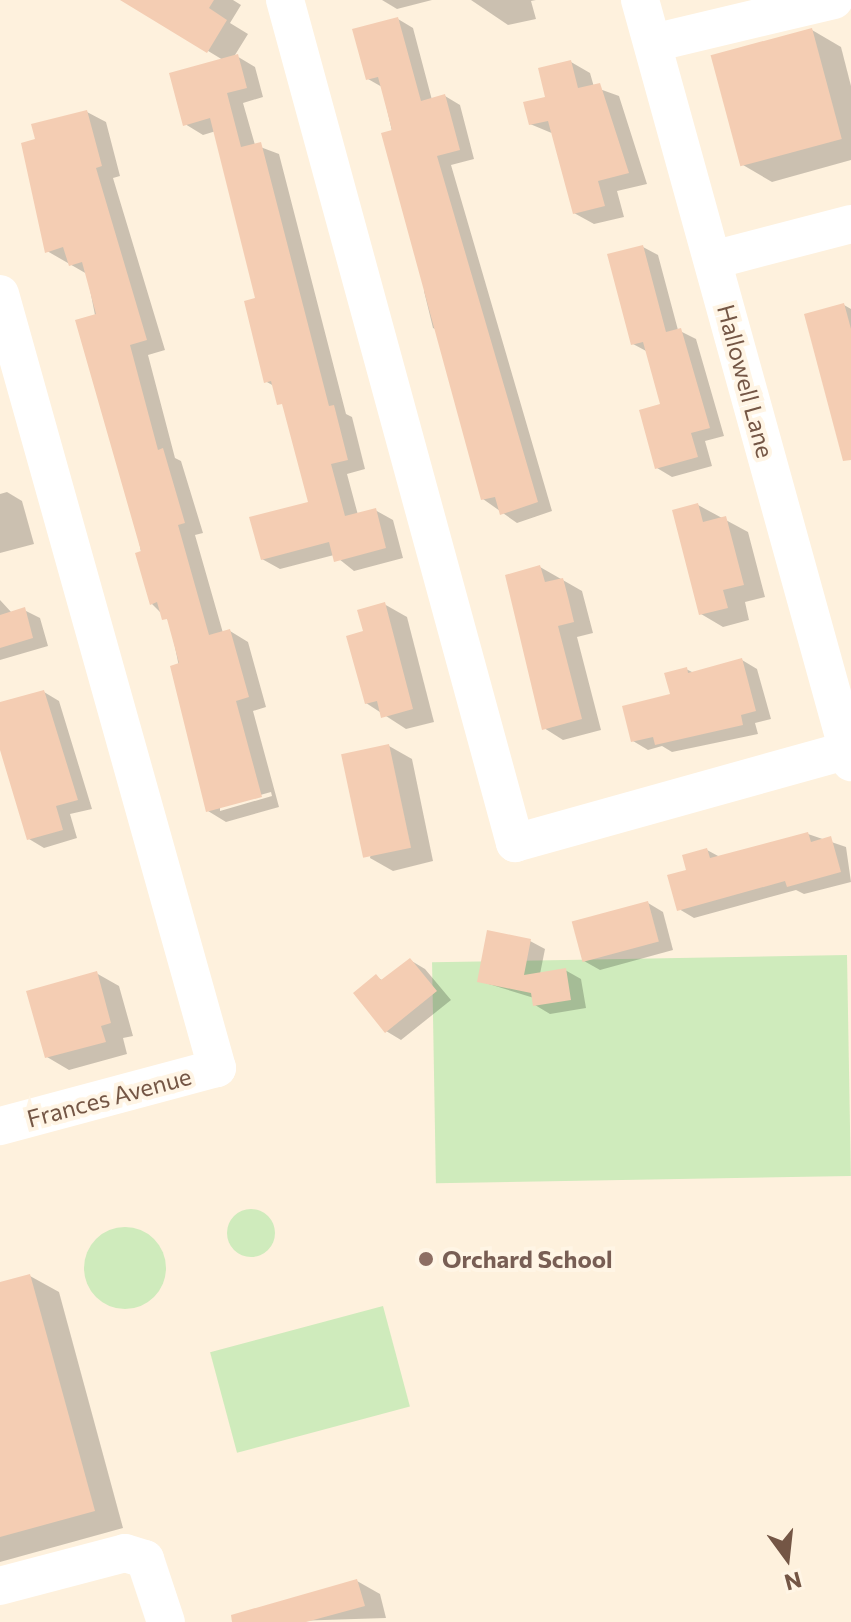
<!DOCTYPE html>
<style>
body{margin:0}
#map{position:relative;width:851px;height:1622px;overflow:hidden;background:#fef1dd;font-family:Commissioner,sans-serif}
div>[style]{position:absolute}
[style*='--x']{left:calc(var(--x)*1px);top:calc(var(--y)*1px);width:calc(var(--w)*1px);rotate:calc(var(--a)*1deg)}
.green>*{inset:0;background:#cfebbc;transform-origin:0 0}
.round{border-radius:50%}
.shadow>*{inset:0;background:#0003}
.building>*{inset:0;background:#f4cdb3;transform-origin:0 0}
.minor>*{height:38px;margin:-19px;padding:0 19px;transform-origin:19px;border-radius:19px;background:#fff}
.dots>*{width:22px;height:22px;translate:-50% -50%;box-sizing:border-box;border:4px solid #fff5e5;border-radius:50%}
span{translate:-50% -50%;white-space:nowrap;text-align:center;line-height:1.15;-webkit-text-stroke:8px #fff5e5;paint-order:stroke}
.street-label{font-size:24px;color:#745645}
.education-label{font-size:24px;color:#785e54;font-weight:700}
.left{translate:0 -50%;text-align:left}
.north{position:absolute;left:747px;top:1518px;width:80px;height:80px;-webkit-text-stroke:6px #fff5e5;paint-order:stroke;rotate:165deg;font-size:22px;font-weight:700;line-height:32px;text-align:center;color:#745645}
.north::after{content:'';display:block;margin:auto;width:28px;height:36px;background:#745645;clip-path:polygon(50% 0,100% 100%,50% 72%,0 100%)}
</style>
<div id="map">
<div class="green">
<i style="left:847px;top:955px;width:221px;height:415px;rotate:89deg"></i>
<i class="round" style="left:227px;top:1209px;width:48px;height:48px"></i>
<i class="round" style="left:84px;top:1227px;width:82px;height:82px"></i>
<i style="left:383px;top:1306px;width:104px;height:179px;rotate:75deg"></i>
</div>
<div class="shadow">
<i style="clip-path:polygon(124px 0,233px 0,241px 5px,230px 23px,248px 34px,235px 55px,255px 67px,263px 97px,243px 103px,255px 145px,279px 154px,346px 414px,352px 417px,365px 469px,347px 474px,358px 515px,375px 510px,393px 520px,403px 558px,354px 571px,334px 555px,280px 569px,262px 559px,310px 503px,285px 407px,274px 386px,265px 381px,258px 299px,216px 131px,203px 135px,185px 124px,223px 60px)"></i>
<i style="clip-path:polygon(382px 0,432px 0,397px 9px)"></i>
<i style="clip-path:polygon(471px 0,536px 0,531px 1px,536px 19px,508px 25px)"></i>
<i style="clip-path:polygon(398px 19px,413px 28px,432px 100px,445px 96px,460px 105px,474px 159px,451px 165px,552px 511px,517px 523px,483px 499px,441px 332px,433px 328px,424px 291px,428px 290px,382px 87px,368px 79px)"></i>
<i style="clip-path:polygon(812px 30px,841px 47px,851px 86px,851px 160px,772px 182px,743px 165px)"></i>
<i style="clip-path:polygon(571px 62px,590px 73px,594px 87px,619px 96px,647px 184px,617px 191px,624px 217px,594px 224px,574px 213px,554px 134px,530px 124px)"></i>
<i style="clip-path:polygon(evenodd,87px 112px,106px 122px,120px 176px,113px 178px,165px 350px,148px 355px,175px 458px,181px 461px,203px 533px,195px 535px,223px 633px,230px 631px,248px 642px,266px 707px,253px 711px,279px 807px,226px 822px,208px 811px,170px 622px,151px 603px,87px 274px,47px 251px,37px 140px,87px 112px,271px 792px,272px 796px,220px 811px,220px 806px,271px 792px)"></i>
<i style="clip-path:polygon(643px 247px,658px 255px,678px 330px,696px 339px,724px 436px,705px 441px,712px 466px,672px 477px,657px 468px,662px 406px,648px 352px,633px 344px)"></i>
<i style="clip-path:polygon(844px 305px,851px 309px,851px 434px)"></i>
<i style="clip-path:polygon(7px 492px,22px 501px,34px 544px,0 553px,0 494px)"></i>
<i style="clip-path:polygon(698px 505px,748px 532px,765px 597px,745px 602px,749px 620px,723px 627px,701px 614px)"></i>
<i style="clip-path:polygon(540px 567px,582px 591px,593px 633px,577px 637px,601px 730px,563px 740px,544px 728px)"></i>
<i style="clip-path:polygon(0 600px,12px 613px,24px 610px,40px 618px,48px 646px,0 660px)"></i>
<i style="clip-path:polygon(384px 604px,407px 617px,434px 722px,406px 729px,366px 703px,365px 633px)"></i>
<i style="clip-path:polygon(742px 660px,757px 669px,771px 719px,755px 723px,758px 734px,672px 752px,662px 746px,648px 750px,633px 741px,672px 695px,686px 669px,694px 673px)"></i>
<i style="clip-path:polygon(44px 692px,59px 701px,92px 809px,70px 814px,77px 838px,44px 848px,29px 839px,0 740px,0 704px)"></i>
<i style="clip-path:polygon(389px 746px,412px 759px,433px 861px,393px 871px,370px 858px)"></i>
<i style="clip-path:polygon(808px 834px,846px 847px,851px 882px,804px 894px,796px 890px,694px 918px,679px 909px,689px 871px,707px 850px,720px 857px)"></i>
<i style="clip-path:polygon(648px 903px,663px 912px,673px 950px,600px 970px,584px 961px)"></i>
<i style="clip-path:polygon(530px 941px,545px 949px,540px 974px,565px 970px,581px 979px,586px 1008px,550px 1014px,535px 1005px,534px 998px,479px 981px)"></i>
<i style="clip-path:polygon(410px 960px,425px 969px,451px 1000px,401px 1040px,386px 1031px,376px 977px,384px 981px)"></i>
<i style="clip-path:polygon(96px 973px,119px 986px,133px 1036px,123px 1038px,127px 1054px,69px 1070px,47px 1057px)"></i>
<i style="clip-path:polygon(30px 1276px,59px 1292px,123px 1528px,0 1562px,0 1284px)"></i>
<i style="clip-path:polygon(357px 1581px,380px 1594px,386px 1618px,263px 1622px)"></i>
</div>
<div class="building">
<i style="clip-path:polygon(120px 0,214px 0,209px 8px,227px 20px,207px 53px)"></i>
<i style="clip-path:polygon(398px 17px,421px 101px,445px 94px,460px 150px,437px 156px,538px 502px,500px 515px,495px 497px,481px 500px,381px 133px,392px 130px,378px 77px,366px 80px,352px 29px)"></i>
<i style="left:812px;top:28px;width:115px;height:105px;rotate:75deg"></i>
<i style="clip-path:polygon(238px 54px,247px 88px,227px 93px,241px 147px,261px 142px,329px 406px,334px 405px,348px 460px,331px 464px,345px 516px,376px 508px,386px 548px,334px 562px,329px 542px,261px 560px,249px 517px,308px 502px,282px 404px,277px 405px,271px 381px,264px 383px,244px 301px,255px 298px,210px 118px,183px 126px,169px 73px)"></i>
<i style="clip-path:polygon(571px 60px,578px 88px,600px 83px,629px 173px,598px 181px,605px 206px,573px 214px,548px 121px,529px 125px,523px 102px,545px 97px,538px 68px)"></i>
<i style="clip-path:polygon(87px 110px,102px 166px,96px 168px,147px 340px,130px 345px,158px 450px,163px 448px,185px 523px,178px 525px,209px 635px,230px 629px,249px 697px,236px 701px,262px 797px,206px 812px,170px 666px,179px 663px,167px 619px,162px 620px,157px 602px,150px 605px,135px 553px,141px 551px,75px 320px,96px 314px,82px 262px,69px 266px,63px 247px,45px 253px,21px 143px,35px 139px,31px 124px)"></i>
<i style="clip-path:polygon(643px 245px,666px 332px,681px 328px,710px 428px,691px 433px,698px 457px,655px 469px,639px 410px,660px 404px,643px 342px,631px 345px,607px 254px)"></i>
<i style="clip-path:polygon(844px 303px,851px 329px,851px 460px,843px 461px,804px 314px)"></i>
<i style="clip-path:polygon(698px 503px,703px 522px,726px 516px,744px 585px,723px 590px,728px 608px,699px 615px,672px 510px)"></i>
<i style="clip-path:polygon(540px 565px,545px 582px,563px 578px,569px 601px,574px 622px,558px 626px,582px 719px,542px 730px,505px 575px)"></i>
<i style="clip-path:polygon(385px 602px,413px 709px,381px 718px,377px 701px,365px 704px,346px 636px,363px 631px,357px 610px)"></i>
<i style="clip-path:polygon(25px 607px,33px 638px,0 648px,0 615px)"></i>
<i style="clip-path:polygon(742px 658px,756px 711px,741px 715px,743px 725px,655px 745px,653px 737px,631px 742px,622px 706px,670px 694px,664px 673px,687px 667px,688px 673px)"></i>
<i style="clip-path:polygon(44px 690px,78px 800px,56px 806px,63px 830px,27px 840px,0 750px,0 702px)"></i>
<i style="left:389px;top:744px;width:106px;height:49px;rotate:78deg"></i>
<i style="clip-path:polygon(808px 832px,811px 842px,831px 836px,841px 872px,787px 887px,785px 881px,677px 911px,667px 875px,686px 870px,682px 855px,707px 848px,710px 858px)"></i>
<i style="left:648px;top:901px;width:42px;height:79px;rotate:75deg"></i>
<i style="clip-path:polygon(487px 930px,531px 939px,524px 975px,566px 968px,571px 1000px,533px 1006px,531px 993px,477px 982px)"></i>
<i style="clip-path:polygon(410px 958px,437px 991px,385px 1033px,353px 993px,376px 974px,381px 980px)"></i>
<i style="clip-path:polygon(97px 971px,111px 1023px,101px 1026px,106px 1042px,45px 1058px,26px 991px)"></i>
<i style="clip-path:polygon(30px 1274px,95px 1511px,0 1537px,0 1282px)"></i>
<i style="clip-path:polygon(357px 1579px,365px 1606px,306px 1622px,232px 1622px,231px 1615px)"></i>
</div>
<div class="minor">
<i style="--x:285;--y:0;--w:874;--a:74.74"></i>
<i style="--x:515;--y:843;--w:346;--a:-15.6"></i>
<i style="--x:640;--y:0;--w:791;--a:74.52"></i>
<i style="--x:653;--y:43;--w:186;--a:-13.4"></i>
<i style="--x:713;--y:260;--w:143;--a:-14.6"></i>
<i style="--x:0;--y:294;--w:804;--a:74.34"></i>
<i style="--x:217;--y:1068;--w:225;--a:165"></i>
<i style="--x:0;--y:1586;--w:129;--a:-14.8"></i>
<i style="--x:125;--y:1553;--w:21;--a:17"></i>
<i style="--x:145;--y:1559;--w:66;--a:71.6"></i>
</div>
<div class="dots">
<i style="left:426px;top:1259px;background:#8d6e63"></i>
</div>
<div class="street-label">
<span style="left:746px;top:381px;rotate:75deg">Hallowell Lane</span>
<span style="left:109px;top:1097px;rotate:-15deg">Frances Avenue</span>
</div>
<div class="education-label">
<span class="left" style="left:442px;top:1259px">Orchard School</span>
</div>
<div class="north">N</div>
</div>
